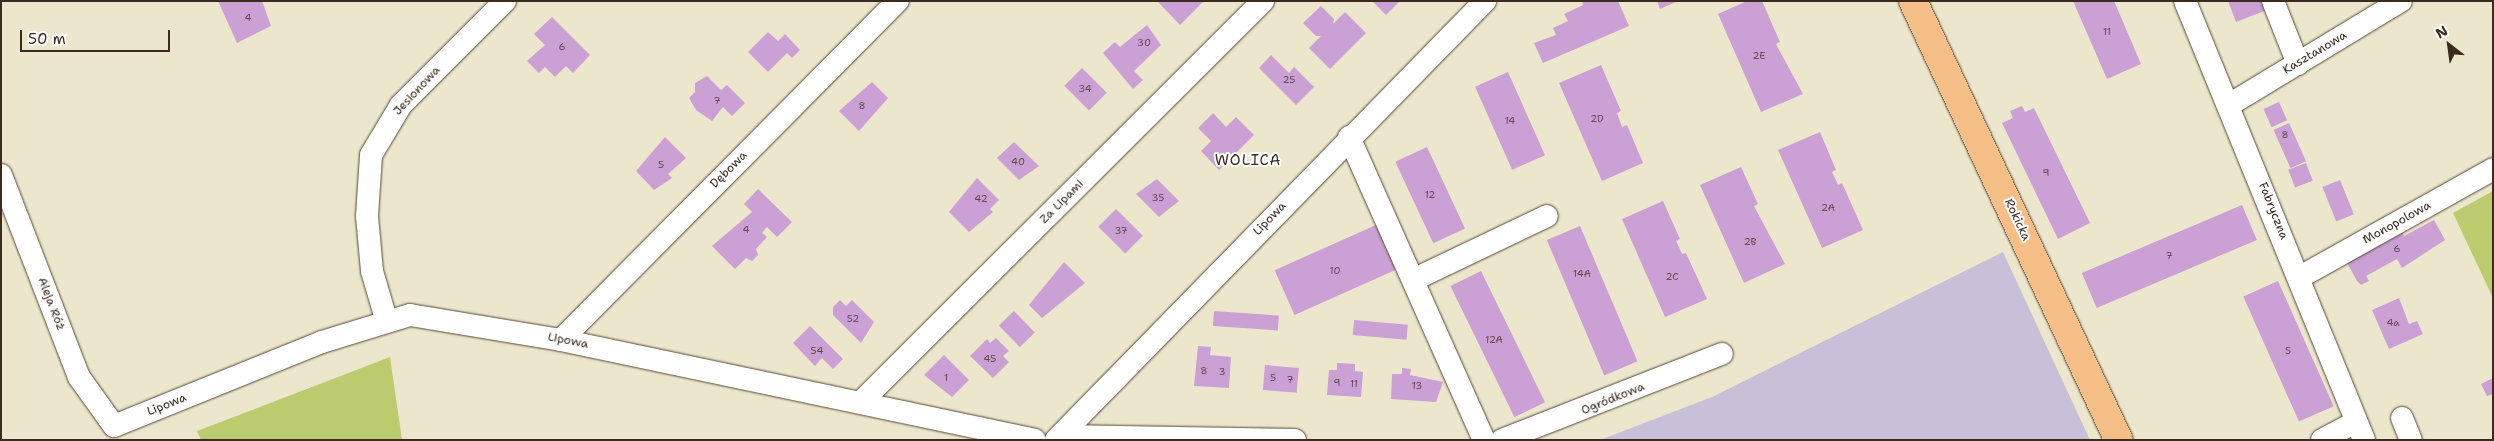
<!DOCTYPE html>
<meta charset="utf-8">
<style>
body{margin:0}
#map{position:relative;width:2494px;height:441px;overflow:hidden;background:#ece7cc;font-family:"Shantell Sans",sans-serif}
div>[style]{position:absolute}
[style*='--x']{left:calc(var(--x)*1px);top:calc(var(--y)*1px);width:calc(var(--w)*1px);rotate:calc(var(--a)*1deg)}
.industrial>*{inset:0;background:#c8c0d8}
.green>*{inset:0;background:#bbcb6e}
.building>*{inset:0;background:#cba0d4;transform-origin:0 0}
.roads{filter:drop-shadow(0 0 1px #564638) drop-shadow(0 0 1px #564638)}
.minor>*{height:22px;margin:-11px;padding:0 11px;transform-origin:11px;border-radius:11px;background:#fff}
.major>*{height:28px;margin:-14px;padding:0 14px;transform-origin:14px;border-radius:14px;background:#f5be86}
span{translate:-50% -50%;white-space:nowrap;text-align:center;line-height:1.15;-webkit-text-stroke:4px #fff;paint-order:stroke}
.number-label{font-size:10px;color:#5f484c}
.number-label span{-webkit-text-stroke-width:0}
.street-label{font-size:12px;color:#3b2a1e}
.quarter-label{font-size:15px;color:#3b2a1e;letter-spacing:1px}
.frame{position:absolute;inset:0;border:2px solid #3b2a1e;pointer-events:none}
.north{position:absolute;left:2424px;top:20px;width:50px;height:50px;-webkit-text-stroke:4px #fff;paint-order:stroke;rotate:330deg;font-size:14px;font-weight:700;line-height:20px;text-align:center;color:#3b2a1e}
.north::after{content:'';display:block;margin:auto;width:18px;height:22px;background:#3b2a1e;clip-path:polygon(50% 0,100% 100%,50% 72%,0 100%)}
.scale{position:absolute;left:20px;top:30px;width:150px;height:22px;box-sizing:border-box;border:2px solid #3b2a1e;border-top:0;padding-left:6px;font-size:15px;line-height:18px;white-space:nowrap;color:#3b2a1e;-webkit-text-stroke:4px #fff;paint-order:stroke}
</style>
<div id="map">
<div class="industrial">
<i style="clip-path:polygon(2003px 252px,2090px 440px,1600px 440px,1712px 397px)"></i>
</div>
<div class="green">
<i style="clip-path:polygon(2493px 191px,2493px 298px,2453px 213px)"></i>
<i style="clip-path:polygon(390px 357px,402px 440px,201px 440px,197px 431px)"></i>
</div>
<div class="building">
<i style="clip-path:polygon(218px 1px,262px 1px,271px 26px,237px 43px)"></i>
<i style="clip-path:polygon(1157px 1px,1204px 1px,1180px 25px)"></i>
<i style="clip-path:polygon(1372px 1px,1400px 1px,1386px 15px)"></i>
<i style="clip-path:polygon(1582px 1px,1618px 1px,1629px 26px,1543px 63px,1534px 43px,1556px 35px,1553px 28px,1568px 21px,1564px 14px,1583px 5px)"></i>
<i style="clip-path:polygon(1657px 1px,1678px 1px,1660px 9px)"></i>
<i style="clip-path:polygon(1747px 1px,1762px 1px,1780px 42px,1776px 44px,1803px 94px,1761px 112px,1718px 14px)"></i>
<i style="clip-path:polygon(2073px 1px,2114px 1px,2141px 64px,2107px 79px)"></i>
<i style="clip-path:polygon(2228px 1px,2264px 1px,2267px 10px,2236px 22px)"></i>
<i style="clip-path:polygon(1321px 6px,1334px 19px,1333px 24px,1345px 12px,1366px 33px,1330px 69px,1309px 48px,1321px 36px,1316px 36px,1303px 23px)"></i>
<i style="clip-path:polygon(552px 17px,590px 55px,573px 73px,566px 66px,555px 77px,545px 67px,539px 73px,527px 61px,545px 45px,534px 34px)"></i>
<i style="clip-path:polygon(1147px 25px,1161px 45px,1134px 71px,1143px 80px,1133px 89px,1103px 53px,1115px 42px,1120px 47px)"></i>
<i style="clip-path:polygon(768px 32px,778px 41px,785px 34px,800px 50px,792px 58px,787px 53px,768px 72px,748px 52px)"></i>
<i style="clip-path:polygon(1271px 55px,1289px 73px,1294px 67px,1314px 87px,1296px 105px,1259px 68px)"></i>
<i style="clip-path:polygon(1601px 65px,1621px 111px,1617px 113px,1622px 127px,1627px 125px,1643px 163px,1602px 181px,1559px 83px)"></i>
<i style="left:1082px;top:68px;width:35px;height:25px;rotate:45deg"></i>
<i style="left:1508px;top:72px;width:91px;height:36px;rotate:66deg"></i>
<i style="clip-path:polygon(707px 76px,721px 90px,727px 85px,745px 103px,732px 116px,723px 107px,712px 121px,696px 110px,689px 98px,695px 92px,695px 83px)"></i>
<i style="clip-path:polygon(872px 82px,888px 98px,859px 131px,839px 111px)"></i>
<i style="left:2279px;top:102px;width:20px;height:17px;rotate:66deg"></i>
<i style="clip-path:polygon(2022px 106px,2025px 112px,2034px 108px,2090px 223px,2058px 239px,2002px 123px,2013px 118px,2010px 111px)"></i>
<i style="clip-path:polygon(1213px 113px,1226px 127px,1236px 117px,1254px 135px,1219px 170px,1201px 151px,1211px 141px,1198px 128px)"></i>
<i style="left:2289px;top:123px;width:42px;height:17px;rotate:66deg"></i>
<i style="clip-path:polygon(1820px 132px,1836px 170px,1832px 172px,1835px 178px,1838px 185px,1842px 183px,1863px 230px,1822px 248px,1778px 150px)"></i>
<i style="clip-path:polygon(665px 137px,686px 158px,668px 174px,672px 178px,654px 190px,636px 171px)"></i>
<i style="clip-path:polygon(1014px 142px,1039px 166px,1019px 180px,997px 158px)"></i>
<i style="left:1427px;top:147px;width:90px;height:35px;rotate:65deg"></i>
<i style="left:2306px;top:163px;width:19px;height:19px;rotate:69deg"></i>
<i style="clip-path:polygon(1741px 167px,1758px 204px,1754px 206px,1785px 264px,1744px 283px,1700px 185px)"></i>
<i style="clip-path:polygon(977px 178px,999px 200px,990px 209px,993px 212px,969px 232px,949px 212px)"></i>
<i style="clip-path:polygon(1157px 179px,1179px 201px,1159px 217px,1136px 194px)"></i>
<i style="left:2340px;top:180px;width:37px;height:19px;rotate:68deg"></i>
<i style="clip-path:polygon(758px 189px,792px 222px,777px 237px,767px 227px,762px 233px,767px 237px,756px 249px,758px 255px,752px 261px,746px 258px,735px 269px,712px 246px,752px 212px,744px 204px)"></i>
<i style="clip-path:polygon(1663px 201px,1680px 239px,1676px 241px,1679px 247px,1682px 254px,1686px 253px,1707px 299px,1665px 317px,1622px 219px)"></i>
<i style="left:2242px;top:205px;width:38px;height:174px;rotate:67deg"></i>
<i style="left:1116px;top:209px;width:38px;height:25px;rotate:45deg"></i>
<i style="clip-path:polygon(2434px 220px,2445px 240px,2402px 268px,2397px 259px,2366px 276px,2369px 281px,2361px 285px,2357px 281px,2346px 261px,2401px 230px,2404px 236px)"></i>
<i style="left:1376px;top:225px;width:49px;height:111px;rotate:66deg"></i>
<i style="left:1580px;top:226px;width:147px;height:36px;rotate:67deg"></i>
<i style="clip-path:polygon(1064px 262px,1085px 283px,1042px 318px,1029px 305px)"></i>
<i style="left:1481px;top:271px;width:146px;height:34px;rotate:64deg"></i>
<i style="left:2278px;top:281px;width:137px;height:38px;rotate:66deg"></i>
<i style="clip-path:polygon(2399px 298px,2409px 324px,2417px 321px,2423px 334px,2389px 349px,2372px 310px)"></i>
<i style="clip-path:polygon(840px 300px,846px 306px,852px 300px,874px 322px,861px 343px,833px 315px,833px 307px)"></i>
<i style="left:1014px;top:311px;width:30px;height:21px;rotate:46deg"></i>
<i style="left:1214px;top:311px;width:65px;height:15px;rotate:4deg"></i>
<i style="left:1354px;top:320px;width:54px;height:15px;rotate:5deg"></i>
<i style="clip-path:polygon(810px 326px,843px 359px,833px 369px,822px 358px,815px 366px,793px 343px)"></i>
<i style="clip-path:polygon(996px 338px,1009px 351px,1003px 356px,1009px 362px,993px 378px,970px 356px,987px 339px,990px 343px)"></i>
<i style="clip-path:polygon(1198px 346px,1211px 347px,1210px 355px,1231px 357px,1229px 388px,1194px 386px)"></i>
<i style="clip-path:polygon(944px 355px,969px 380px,952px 397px,924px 375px)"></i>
<i style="clip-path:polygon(1337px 363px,1355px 364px,1355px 371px,1363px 372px,1361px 397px,1327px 395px,1329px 370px,1337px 370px)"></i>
<i style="left:1265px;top:365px;width:34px;height:25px;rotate:5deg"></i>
<i style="clip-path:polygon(1402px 368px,1411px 369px,1410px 375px,1443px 382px,1436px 402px,1391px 399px,1392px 374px,1402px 374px)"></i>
<i style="clip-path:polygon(2493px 378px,2493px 394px,2487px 396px,2481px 384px)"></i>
</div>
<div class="roads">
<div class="minor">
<i style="--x:2185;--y:1;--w:474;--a:67.8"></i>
<i style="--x:2273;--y:1;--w:68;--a:68.4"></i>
<i style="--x:2229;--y:105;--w:201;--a:-31.2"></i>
<i style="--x:1349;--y:137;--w:332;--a:66"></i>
<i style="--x:1;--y:175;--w:217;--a:68.9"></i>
<i style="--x:79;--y:377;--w:60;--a:54.5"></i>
<i style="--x:114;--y:426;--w:224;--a:-22"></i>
<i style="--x:322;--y:342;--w:92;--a:-17.1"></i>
<i style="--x:410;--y:315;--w:153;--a:9.4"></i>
<i style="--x:561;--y:340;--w:484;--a:11.9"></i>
<i style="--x:2300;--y:277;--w:221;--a:-29.2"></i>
<i style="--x:1415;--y:279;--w:146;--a:-25.5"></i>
<i style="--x:386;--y:319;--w:50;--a:-106.3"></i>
<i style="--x:372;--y:271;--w:55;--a:-95.2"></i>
<i style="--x:367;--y:216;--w:61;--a:-86.2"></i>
<i style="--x:371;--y:155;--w:58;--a:-59"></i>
<i style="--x:401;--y:105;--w:147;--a:-45"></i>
<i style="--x:561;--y:340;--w:478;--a:-45.2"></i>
<i style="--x:861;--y:402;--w:568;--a:-44.93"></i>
<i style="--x:2402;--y:418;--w:24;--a:68"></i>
<i style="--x:1061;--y:436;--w:234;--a:1"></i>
<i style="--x:1056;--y:440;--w:614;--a:-45.66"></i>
<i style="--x:1502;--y:440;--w:236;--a:-21.4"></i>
<i style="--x:2322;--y:440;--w:38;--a:-28"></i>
</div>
<div class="major">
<i style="--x:1913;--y:1;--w:485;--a:64.9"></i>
</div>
</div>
<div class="number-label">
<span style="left:248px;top:18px">4</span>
<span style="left:2107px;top:32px">11</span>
<span style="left:1144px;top:43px">30</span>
<span style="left:562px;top:47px">6</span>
<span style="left:1759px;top:56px">2E</span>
<span style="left:1289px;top:80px">25</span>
<span style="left:1085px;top:89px">34</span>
<span style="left:717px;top:101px">7</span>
<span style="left:862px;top:106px">8</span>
<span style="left:1597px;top:119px">2D</span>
<span style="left:1510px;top:121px">14</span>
<span style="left:2285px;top:135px">8</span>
<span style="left:1018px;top:162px">40</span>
<span style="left:661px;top:165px">5</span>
<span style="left:2046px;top:173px">9</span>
<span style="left:1430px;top:195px">12</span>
<span style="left:1158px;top:198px">35</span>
<span style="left:981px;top:199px">42</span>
<span style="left:1828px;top:208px">2A</span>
<span style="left:746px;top:230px">4</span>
<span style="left:1121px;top:231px">37</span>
<span style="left:1750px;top:242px">2B</span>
<span style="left:2397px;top:249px">6</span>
<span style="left:2169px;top:256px">7</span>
<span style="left:1335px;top:271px">10</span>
<span style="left:1582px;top:274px">14A</span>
<span style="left:1672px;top:277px">2C</span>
<span style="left:853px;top:319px">52</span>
<span style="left:2393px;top:323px">4a</span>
<span style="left:1494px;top:340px">12A</span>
<span style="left:817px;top:351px">54</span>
<span style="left:2288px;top:351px">5</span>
<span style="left:990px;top:359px">45</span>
<span style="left:1204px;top:371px">8</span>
<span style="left:1222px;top:372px">3</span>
<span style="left:946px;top:378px">1</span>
<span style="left:1273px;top:378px">5</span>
<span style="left:1290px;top:380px">7</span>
<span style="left:1337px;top:383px">9</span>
<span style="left:1354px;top:384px">11</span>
<span style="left:1417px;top:386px">13</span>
</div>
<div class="street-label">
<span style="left:2315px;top:53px;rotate:-31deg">Kasztanowa</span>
<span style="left:417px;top:91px;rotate:-47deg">Jesionowa</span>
<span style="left:729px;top:170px;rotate:-45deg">Dębowa</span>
<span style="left:1062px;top:202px;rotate:-45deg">Za Lipami</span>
<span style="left:2273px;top:211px;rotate:68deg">Fabryczna</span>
<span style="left:1270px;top:219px;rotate:-46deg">Lipowa</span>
<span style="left:2017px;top:220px;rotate:65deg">Rokicka</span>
<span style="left:2397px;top:223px;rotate:-29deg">Monopolowa</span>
<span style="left:51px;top:304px;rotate:69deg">Aleja Róż</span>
<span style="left:568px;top:341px;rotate:11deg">Lipowa</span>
<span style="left:1613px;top:399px;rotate:-22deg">Ogródkowa</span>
<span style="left:167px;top:405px;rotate:-22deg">Lipowa</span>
</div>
<div class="quarter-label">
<span style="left:1248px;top:161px">WOLICA</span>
</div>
<div class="frame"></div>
<div class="north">N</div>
<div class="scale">50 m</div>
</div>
